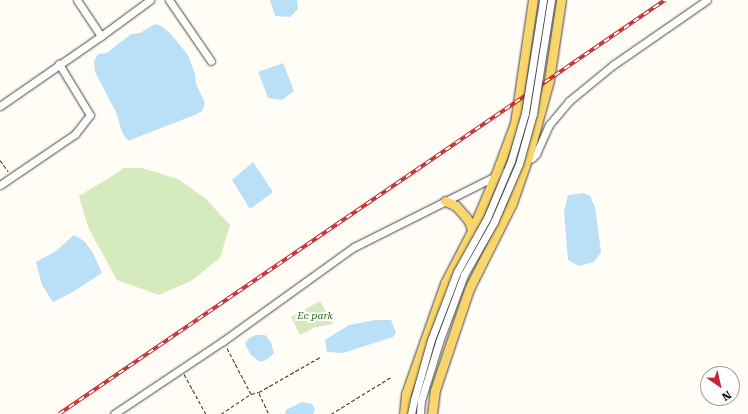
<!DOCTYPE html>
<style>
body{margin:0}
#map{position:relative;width:748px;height:414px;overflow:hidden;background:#fffdf5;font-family:"Roboto Serif",serif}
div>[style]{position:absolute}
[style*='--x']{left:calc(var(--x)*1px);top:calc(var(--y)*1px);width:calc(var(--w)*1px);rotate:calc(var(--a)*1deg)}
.green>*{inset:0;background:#d5ebbd}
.water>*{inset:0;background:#b9e0f7}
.path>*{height:1px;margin-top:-0.5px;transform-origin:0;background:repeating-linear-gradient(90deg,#333 0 4px,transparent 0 6px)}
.roads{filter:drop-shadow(0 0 1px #444) drop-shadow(0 0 1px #444)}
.minor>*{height:7px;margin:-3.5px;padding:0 3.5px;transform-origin:3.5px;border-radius:3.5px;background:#fff}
.major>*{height:9px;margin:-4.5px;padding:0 4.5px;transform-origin:4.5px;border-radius:4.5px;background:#f9d66b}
.rail>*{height:3.5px;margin-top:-1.75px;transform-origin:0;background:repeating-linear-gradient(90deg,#fff 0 6px,#c4262e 0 12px);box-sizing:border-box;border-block:1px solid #c4262e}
.bridges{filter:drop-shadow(0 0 1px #444) drop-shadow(0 0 1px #444)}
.minor-bridge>*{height:7px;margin:-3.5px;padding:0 3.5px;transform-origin:3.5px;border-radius:3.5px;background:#fff}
span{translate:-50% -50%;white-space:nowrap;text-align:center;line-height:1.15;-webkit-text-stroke:4px #fff;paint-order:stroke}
.park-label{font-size:10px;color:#2f6b1f;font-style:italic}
.north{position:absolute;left:700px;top:366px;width:40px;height:40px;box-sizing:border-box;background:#fff;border:1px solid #a0a0a0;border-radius:50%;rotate:146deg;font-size:11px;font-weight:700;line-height:16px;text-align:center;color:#111}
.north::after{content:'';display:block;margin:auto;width:14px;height:18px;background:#c4262e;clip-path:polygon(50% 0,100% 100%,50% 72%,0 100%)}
</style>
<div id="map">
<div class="green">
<i style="clip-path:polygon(123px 168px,142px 168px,178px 179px,205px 198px,230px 225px,220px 258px,191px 281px,159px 295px,117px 280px,88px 227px,79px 196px,114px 175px)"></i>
<i style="clip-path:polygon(320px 301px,333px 324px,316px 327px,300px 335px,291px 317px)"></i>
</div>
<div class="water">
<i style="clip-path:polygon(270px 0,297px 0,298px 9px,290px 17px,275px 16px)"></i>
<i style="clip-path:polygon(155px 24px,161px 26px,170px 33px,188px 55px,195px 74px,196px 84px,205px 103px,202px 111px,197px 114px,128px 141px,122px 132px,116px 112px,95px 72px,94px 61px,98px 54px,107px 53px,131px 34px,140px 33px)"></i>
<i style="clip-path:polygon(283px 63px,294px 91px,282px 100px,268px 98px,258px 72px)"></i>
<i style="clip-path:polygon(253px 162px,273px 192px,250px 209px,232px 180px)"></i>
<i style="clip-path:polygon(583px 193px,590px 196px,595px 207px,601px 252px,594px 262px,579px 266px,568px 260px,564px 212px,568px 195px)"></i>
<i style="clip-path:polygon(74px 235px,84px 241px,92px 251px,102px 273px,71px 293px,53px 302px,42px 285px,36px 262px,56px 251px)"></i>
<i style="clip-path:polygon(375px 320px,391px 320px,396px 333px,393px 337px,343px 353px,327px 352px,325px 340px,349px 325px)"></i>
<i style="clip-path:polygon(256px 335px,265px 335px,271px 342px,274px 353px,266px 360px,260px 362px,251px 355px,245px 344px,249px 338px)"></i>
<i style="clip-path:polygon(302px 402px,312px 404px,315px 410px,313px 414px,285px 414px,286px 410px)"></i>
</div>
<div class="path">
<i style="--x:0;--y:160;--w:14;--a:54"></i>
<i style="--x:227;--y:348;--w:52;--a:62.4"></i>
<i style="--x:184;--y:374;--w:46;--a:61.2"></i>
<i style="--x:259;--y:393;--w:23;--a:65"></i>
<i style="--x:221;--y:414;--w:36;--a:-34"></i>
<i style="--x:251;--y:394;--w:8;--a:-14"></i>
<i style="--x:259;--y:392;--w:70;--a:-29.8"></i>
<i style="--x:331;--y:414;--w:70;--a:-31.7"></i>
</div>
<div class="roads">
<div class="minor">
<i style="--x:169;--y:0;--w:74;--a:55.5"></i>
<i style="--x:101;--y:36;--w:61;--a:-36.3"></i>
<i style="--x:0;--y:106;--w:123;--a:-34.7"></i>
<i style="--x:101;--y:36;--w:43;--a:-123.7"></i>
<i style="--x:0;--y:185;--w:91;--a:-34.2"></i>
<i style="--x:75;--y:134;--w:24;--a:-52"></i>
<i style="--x:90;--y:115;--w:60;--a:-121.3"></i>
<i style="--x:114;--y:414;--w:131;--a:-33.8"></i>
<i style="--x:223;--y:341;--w:161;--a:-35.7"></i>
<i style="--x:354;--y:247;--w:199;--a:-26.6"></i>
<i style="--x:532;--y:158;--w:6;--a:-45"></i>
<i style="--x:536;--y:154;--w:32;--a:-66"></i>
<i style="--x:549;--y:125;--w:31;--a:-50"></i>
<i style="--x:569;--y:101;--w:57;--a:-39.3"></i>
<i style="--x:613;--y:65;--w:114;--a:-34.7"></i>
</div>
<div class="major">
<i style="--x:445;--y:201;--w:12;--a:24"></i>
<i style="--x:456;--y:206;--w:13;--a:48"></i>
<i style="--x:465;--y:216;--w:9;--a:54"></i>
<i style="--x:470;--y:223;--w:8;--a:76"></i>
<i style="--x:404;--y:414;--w:20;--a:-84"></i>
<i style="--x:406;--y:394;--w:118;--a:-70.6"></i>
<i style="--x:445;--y:283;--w:59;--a:-62.6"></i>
<i style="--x:472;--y:231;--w:62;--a:-67.2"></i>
<i style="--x:496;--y:174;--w:54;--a:-69.6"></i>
<i style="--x:515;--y:123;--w:124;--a:-81.7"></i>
<i style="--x:432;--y:414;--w:24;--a:-83"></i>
<i style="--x:435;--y:390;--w:107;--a:-71.4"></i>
<i style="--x:469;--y:289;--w:96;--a:-63.4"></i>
<i style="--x:512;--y:203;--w:46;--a:-70.8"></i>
<i style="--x:527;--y:160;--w:83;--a:-74.6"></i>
<i style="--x:549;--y:80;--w:81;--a:-81.5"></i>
</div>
</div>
<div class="rail">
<i style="--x:59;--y:414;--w:734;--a:-34.34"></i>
</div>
<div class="bridges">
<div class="minor-bridge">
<i style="--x:411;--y:414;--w:14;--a:-78"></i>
<i style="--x:414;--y:400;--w:62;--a:-74.2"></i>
<i style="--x:431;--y:340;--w:73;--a:-69.1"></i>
<i style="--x:457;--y:272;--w:62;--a:-60.9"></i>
<i style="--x:487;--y:218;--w:62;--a:-67.2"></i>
<i style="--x:511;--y:161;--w:50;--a:-73.7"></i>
<i style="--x:525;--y:113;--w:114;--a:-80.9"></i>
<i style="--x:420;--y:414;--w:13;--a:-86"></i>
<i style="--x:421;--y:401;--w:62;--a:-73"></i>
<i style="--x:439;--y:342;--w:72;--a:-69.5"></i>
<i style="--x:464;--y:275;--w:61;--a:-60.5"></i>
<i style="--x:494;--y:222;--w:63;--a:-66.7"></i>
<i style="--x:519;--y:164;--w:52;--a:-74.4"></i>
<i style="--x:533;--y:114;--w:115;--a:-81"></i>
</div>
</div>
<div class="park-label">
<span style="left:315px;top:316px">Ec park</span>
</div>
<div class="north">N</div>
</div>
